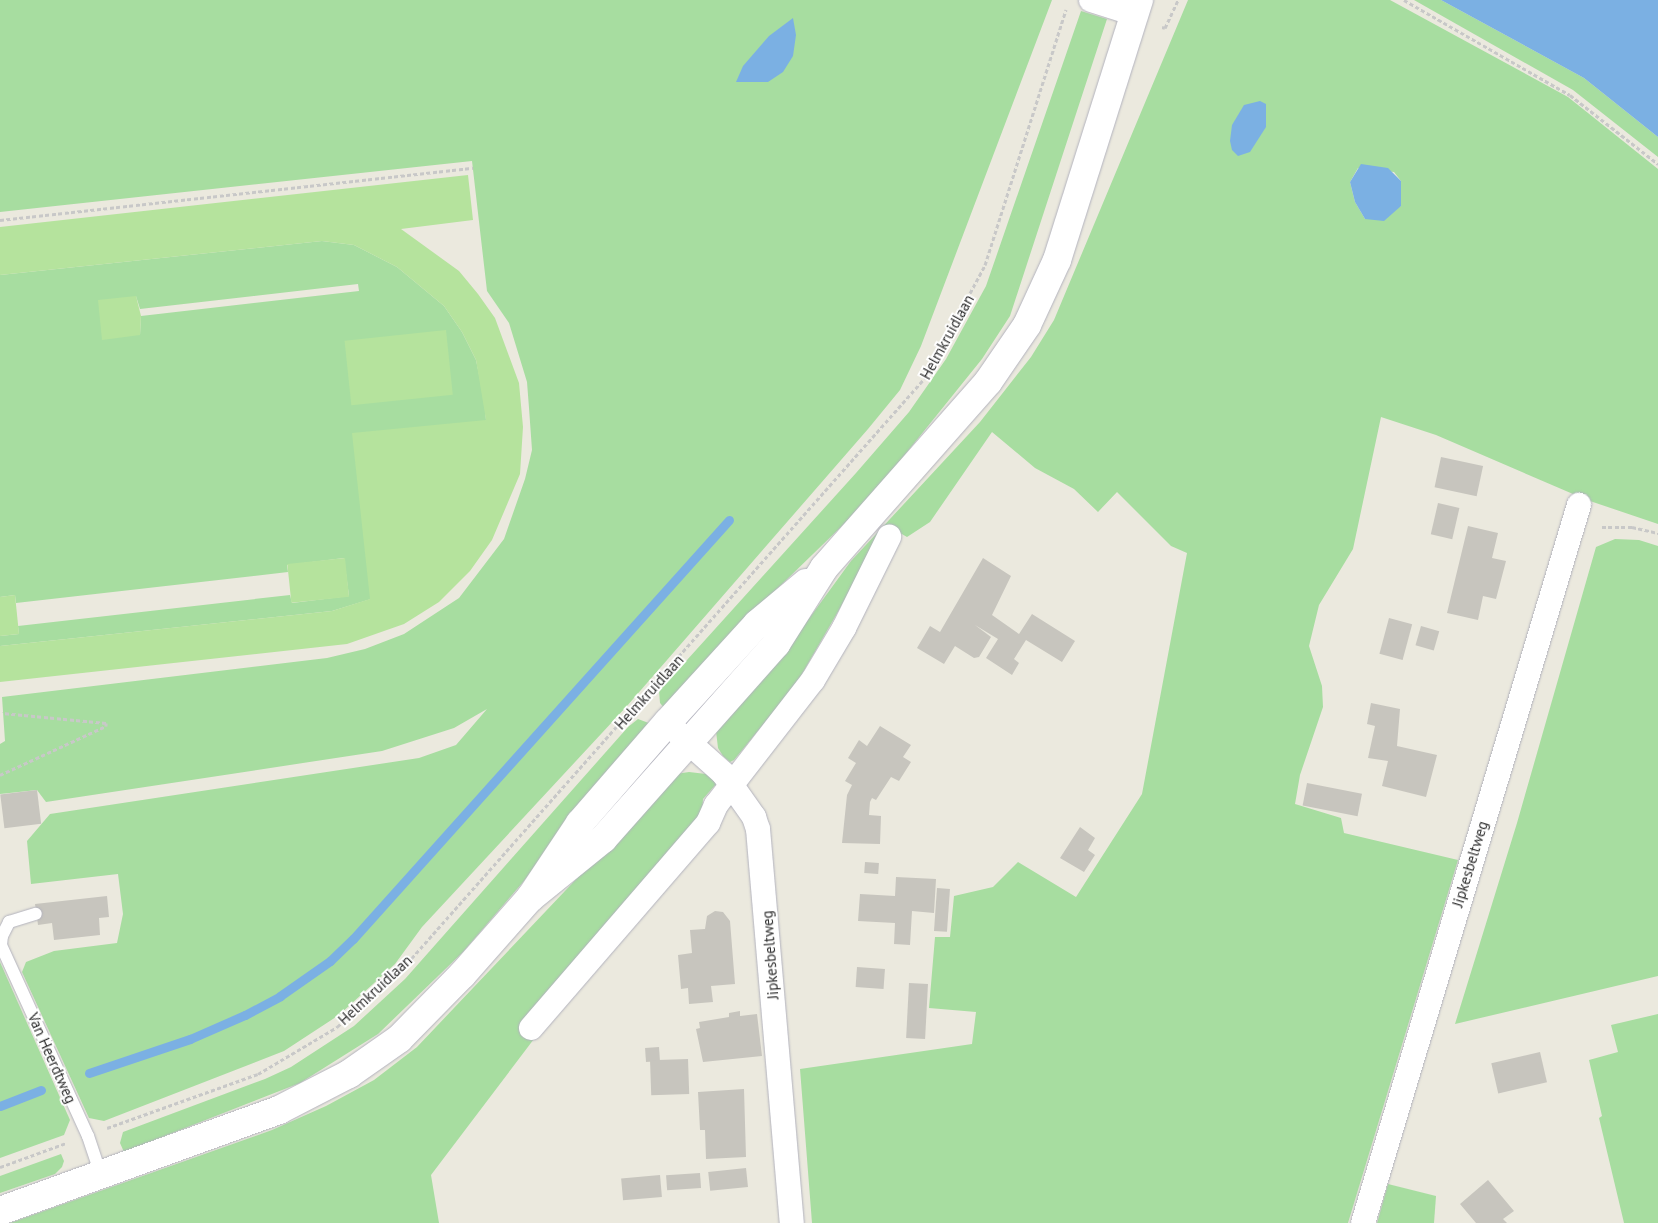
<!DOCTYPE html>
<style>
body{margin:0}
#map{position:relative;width:1658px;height:1223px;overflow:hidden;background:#ebe9de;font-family:"PT Sans",sans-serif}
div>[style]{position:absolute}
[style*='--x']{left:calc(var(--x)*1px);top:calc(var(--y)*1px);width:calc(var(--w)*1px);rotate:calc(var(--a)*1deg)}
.green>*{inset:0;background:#a7dda0}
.pitch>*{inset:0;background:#b5e39d;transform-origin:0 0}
.water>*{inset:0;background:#7bb0e3}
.stream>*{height:9px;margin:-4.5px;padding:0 4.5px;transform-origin:4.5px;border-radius:4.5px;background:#7bb0e3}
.building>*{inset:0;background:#c7c5be;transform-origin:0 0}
.path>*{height:3px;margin-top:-1.5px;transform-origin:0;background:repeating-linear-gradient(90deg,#c8c8c8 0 4px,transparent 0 6.5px)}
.roads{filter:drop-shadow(0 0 1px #b2b2bd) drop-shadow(0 0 1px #b2b2bd)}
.lane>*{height:12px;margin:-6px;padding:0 6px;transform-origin:6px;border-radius:6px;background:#fff}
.street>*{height:24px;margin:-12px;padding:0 12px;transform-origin:12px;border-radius:12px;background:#fff}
.secondary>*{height:28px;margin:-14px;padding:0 14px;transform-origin:14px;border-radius:14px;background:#fff}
span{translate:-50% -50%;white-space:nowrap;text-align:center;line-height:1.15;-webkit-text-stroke:4px #fff;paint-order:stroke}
.street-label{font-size:15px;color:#2b2b2b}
</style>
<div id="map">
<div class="green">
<i style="clip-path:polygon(0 0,1052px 0,921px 346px,900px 390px,868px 429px,627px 706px,422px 927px,395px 964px,339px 1015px,284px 1051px,104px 1121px,89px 1118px,22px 972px,26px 962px,54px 951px,117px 943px,123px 914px,118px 874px,31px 884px,27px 841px,50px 814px,419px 758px,456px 745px,487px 709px,454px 728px,382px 751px,46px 802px,37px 790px,0 794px,0 744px,5px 741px,2px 697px,327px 658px,365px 649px,404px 634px,459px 598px,504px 539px,525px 479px,532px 450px,529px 408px,527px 382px,509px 323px,487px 291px,472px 161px,0 212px)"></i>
<i style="clip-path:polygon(evenodd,1188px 0,1390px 0,1568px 97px,1658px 169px,1658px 524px,1587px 500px,1436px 435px,1381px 417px,1353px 549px,1319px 605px,1309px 646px,1322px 686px,1323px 707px,1300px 775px,1295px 804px,1341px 818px,1344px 833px,1458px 860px,1348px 1223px,812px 1223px,800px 1069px,972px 1044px,976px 1012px,929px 1008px,935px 937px,950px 937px,954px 896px,993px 887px,1018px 862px,1076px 897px,1142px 794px,1187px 553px,1171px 546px,1117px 492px,1098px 512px,1074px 489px,1035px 468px,992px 432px,930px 522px,907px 537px,895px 530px,865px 565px,795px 686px,734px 760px,730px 762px,723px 756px,718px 748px,716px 731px,789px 646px,851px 561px,980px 422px,1031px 357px,1054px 320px,1188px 0,1358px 168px,1394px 172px,1401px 181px,1401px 206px,1365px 219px,1355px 202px,1350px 182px,1358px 168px)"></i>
<i style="clip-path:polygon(1414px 0,1441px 0,1584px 78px,1658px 137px,1658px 157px,1573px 90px)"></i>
<i style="clip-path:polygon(1081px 11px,1107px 19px,1010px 316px,982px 359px,899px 462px,846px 522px,750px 615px,666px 710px,660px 703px,659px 691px,856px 473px,909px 412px,946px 359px,986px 286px)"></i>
<i style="clip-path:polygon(evenodd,322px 241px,354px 245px,397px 267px,444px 306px,462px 332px,476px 360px,484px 399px,486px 420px,371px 599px,332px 611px,0 646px,0 636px,19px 634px,18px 626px,290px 595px,292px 603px,349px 596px,344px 558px,287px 565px,288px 572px,16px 603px,15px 595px,0 597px,0 275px,322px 241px,358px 284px,359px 291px,141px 316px,140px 335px,136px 296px,140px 309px,358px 284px)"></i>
<i style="clip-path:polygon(1615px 539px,1639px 540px,1658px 546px,1658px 976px,1455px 1024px,1517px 823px,1596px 547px)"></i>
<i style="clip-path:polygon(638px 719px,654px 725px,575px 812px,524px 881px,463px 952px,378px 1034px,300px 1083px,124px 1152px,120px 1143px,123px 1132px,265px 1079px,291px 1067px,354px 1026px,405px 979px,628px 727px)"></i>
<i style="clip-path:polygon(689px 772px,706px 774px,717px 783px,703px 799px,702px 817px,431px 1175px,439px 1223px,10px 1223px,272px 1130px,326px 1106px,374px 1080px,417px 1047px,676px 774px)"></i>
<i style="clip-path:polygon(0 962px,70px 1120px,64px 1135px,0 1158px)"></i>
<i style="clip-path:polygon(1658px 1014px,1658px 1223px,1624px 1223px,1599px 1118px,1602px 1116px,1589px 1060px,1618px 1052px,1611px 1025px)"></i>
<i style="clip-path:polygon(61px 1154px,64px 1161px,62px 1167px,55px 1174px,0 1193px,0 1176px)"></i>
<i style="clip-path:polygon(1388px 1184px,1436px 1196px,1434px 1223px,1377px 1223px)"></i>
</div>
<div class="pitch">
<i style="clip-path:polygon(468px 175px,473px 220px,401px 229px,459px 271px,478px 294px,495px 318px,519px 383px,523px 427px,520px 474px,492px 540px,470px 571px,439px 602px,404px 624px,347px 644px,0 682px,0 646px,332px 611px,370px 599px,352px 433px,486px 420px,476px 360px,462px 332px,444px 306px,397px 267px,354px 245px,322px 241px,0 275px,0 227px)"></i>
<i style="clip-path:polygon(136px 296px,141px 316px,140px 335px,102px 340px,98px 300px)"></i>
<i style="left:446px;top:330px;width:65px;height:102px;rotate:84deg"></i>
<i style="left:345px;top:558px;width:39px;height:58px;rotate:84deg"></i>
<i style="clip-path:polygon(15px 595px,19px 634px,0 636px,0 597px)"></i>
</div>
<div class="water">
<i style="clip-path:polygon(1441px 0,1658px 0,1658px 137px,1584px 78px)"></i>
<i style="clip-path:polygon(793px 18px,796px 35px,793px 56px,783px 72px,768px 82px,736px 82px,743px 66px,769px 36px)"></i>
<i style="clip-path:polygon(1260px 101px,1266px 104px,1266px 127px,1250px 152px,1238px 156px,1232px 150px,1230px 141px,1232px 125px,1244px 105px)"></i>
<i style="clip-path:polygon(1361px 164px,1388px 168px,1401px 181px,1401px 206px,1384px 221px,1365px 219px,1355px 202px,1350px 182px)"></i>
</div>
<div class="stream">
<i style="--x:89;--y:1073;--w:107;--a:-18.6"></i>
<i style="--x:190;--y:1039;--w:60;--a:-23.6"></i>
<i style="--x:245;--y:1015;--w:40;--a:-28"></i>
<i style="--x:280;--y:996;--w:61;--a:-35"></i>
<i style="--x:330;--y:961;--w:32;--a:-44"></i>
<i style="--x:353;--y:939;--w:563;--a:-48.1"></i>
<i style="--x:0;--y:1106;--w:44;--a:-21.3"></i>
</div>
<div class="building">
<i style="left:1441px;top:457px;width:43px;height:31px;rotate:12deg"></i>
<i style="left:1438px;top:503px;width:22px;height:32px;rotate:13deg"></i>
<i style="clip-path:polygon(1468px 526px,1498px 533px,1492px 558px,1506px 561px,1496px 599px,1483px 596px,1478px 620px,1447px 613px)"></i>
<i style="clip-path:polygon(983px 558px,1011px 576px,992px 615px,1019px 634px,1032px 614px,1075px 641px,1062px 662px,1026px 640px,1014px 659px,1019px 663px,1012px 675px,986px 658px,998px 639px,975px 625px,991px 637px,979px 657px,974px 658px,955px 646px,944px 664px,917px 648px,930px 626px,940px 632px)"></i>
<i style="left:1389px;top:618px;width:24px;height:37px;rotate:15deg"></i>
<i style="left:1421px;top:626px;width:19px;height:20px;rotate:16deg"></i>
<i style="clip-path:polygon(1371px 703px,1400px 709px,1397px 746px,1437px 755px,1426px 797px,1382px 786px,1388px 761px,1368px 758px,1375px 726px,1367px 724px)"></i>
<i style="clip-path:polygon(880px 726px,911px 745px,903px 757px,911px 762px,899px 781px,891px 777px,876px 800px,872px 798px,870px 802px,869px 815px,881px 816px,880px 844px,842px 843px,847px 795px,852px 785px,845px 781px,856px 763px,848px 758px,859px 740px,867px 746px)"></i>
<i style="left:1307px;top:783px;width:56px;height:23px;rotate:11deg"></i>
<i style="left:37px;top:790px;width:34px;height:37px;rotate:83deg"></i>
<i style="clip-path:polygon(1080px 827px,1095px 838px,1088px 850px,1095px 855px,1084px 872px,1060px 858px)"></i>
<i style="left:865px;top:862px;width:14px;height:11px;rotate:4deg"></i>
<i style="clip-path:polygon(896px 877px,936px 879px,934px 913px,912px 911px,910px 945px,894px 944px,895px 923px,858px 921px,860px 894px,895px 896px)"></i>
<i style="left:937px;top:888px;width:13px;height:43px;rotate:4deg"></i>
<i style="clip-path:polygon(107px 896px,109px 917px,99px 918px,100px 935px,54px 940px,52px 923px,38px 925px,35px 904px)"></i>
<i style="clip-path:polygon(715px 911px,723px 912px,730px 921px,735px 984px,711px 986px,713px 1002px,689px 1004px,688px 988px,681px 989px,678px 955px,692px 953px,690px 930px,705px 929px,707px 916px)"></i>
<i style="left:857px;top:967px;width:28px;height:20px;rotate:4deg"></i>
<i style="left:909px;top:983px;width:19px;height:55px;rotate:3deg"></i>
<i style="clip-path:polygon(740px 1011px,740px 1016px,757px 1014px,762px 1056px,703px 1062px,696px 1029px,700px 1028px,699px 1022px,729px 1017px,729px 1013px)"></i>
<i style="left:659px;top:1047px;width:14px;height:14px;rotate:86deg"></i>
<i style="left:1540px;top:1052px;width:31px;height:50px;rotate:77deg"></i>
<i style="left:688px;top:1059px;width:35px;height:38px;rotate:88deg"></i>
<i style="clip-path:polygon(744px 1089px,746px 1157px,706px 1159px,705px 1130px,700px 1130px,698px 1092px)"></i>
<i style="left:746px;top:1168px;width:19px;height:38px;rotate:84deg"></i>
<i style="left:700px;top:1173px;width:15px;height:34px;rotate:86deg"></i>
<i style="left:660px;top:1175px;width:22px;height:39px;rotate:85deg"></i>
<i style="clip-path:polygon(1488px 1180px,1514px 1211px,1503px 1219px,1507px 1223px,1476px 1223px,1460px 1204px)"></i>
</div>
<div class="path">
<i style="--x:1404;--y:0;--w:191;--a:29.8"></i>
<i style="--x:1570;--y:95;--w:112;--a:38.1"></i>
<i style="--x:1162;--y:27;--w:3;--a:18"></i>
<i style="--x:1165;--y:28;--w:31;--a:-65"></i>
<i style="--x:0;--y:220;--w:476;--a:-6.3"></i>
<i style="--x:1602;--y:527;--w:30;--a:0"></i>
<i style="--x:1632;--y:527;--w:27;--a:13"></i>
<i style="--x:0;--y:775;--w:117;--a:-24.8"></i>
<i style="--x:106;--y:726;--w:3;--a:-90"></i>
<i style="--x:106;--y:723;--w:104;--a:-174.5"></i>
<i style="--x:107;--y:1128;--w:160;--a:-19.7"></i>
<i style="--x:258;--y:1074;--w:92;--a:-30.7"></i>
<i style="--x:337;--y:1027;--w:89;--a:-41.8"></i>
<i style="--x:403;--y:968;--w:786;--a:-48.51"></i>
<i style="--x:924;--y:379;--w:129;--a:-61.8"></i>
<i style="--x:985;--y:265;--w:268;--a:-72.4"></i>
<i style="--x:0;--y:1167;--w:70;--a:-20"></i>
</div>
<div class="roads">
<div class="lane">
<i style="--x:0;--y:943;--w:212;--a:65.5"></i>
<i style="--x:88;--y:1136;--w:41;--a:71.6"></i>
<i style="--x:1;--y:945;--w:9;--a:-84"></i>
<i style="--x:2;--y:936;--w:16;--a:-63"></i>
<i style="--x:9;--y:922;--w:28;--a:-17"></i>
</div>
<div class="street">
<i style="--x:1091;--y:0;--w:46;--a:17.7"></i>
<i style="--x:667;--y:723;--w:75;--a:41.8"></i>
<i style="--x:723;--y:773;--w:54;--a:54.8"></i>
<i style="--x:754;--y:817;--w:13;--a:72"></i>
<i style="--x:758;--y:829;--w:395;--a:85.1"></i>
<i style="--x:531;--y:1028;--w:271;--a:-49.2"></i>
<i style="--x:708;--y:823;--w:20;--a:-66"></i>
<i style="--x:716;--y:805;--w:158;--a:-52.2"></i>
<i style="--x:813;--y:680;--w:61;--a:-59.2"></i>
<i style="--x:844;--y:628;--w:102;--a:-63.7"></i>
<i style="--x:1363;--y:1223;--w:750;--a:-73.26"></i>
</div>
<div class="secondary">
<i style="--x:530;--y:898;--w:94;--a:-38.9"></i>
<i style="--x:603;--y:839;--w:261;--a:-48.4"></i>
<i style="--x:776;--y:644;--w:90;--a:-57.7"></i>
<i style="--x:824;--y:568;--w:248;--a:-48.6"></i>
<i style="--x:988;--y:382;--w:69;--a:-55.6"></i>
<i style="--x:1027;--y:325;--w:72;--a:-65.2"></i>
<i style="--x:1057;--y:260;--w:273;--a:-72.5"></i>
<i style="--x:0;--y:1211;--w:297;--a:-19.9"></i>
<i style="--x:279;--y:1110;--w:79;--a:-27.2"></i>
<i style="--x:349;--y:1074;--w:61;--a:-35"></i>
<i style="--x:399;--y:1039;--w:90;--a:-45.5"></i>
<i style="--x:462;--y:975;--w:103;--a:-48.6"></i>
<i style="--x:530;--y:898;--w:90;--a:-56.3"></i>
<i style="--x:580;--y:823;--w:133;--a:-49"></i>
<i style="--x:667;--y:723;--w:134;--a:-47.7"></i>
<i style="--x:757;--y:624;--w:64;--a:-39.9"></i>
</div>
</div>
<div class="street-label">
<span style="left:947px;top:337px;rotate:-61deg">Helmkruidlaan</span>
<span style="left:649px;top:692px;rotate:-48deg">Helmkruidlaan</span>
<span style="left:1470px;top:864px;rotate:-73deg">Jipkesbeltweg</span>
<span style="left:770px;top:955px;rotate:-94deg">Jipkesbeltweg</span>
<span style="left:375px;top:990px;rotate:-43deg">Helmkruidlaan</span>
<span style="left:52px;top:1058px;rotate:66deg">Van Heerdtweg</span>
</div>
</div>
